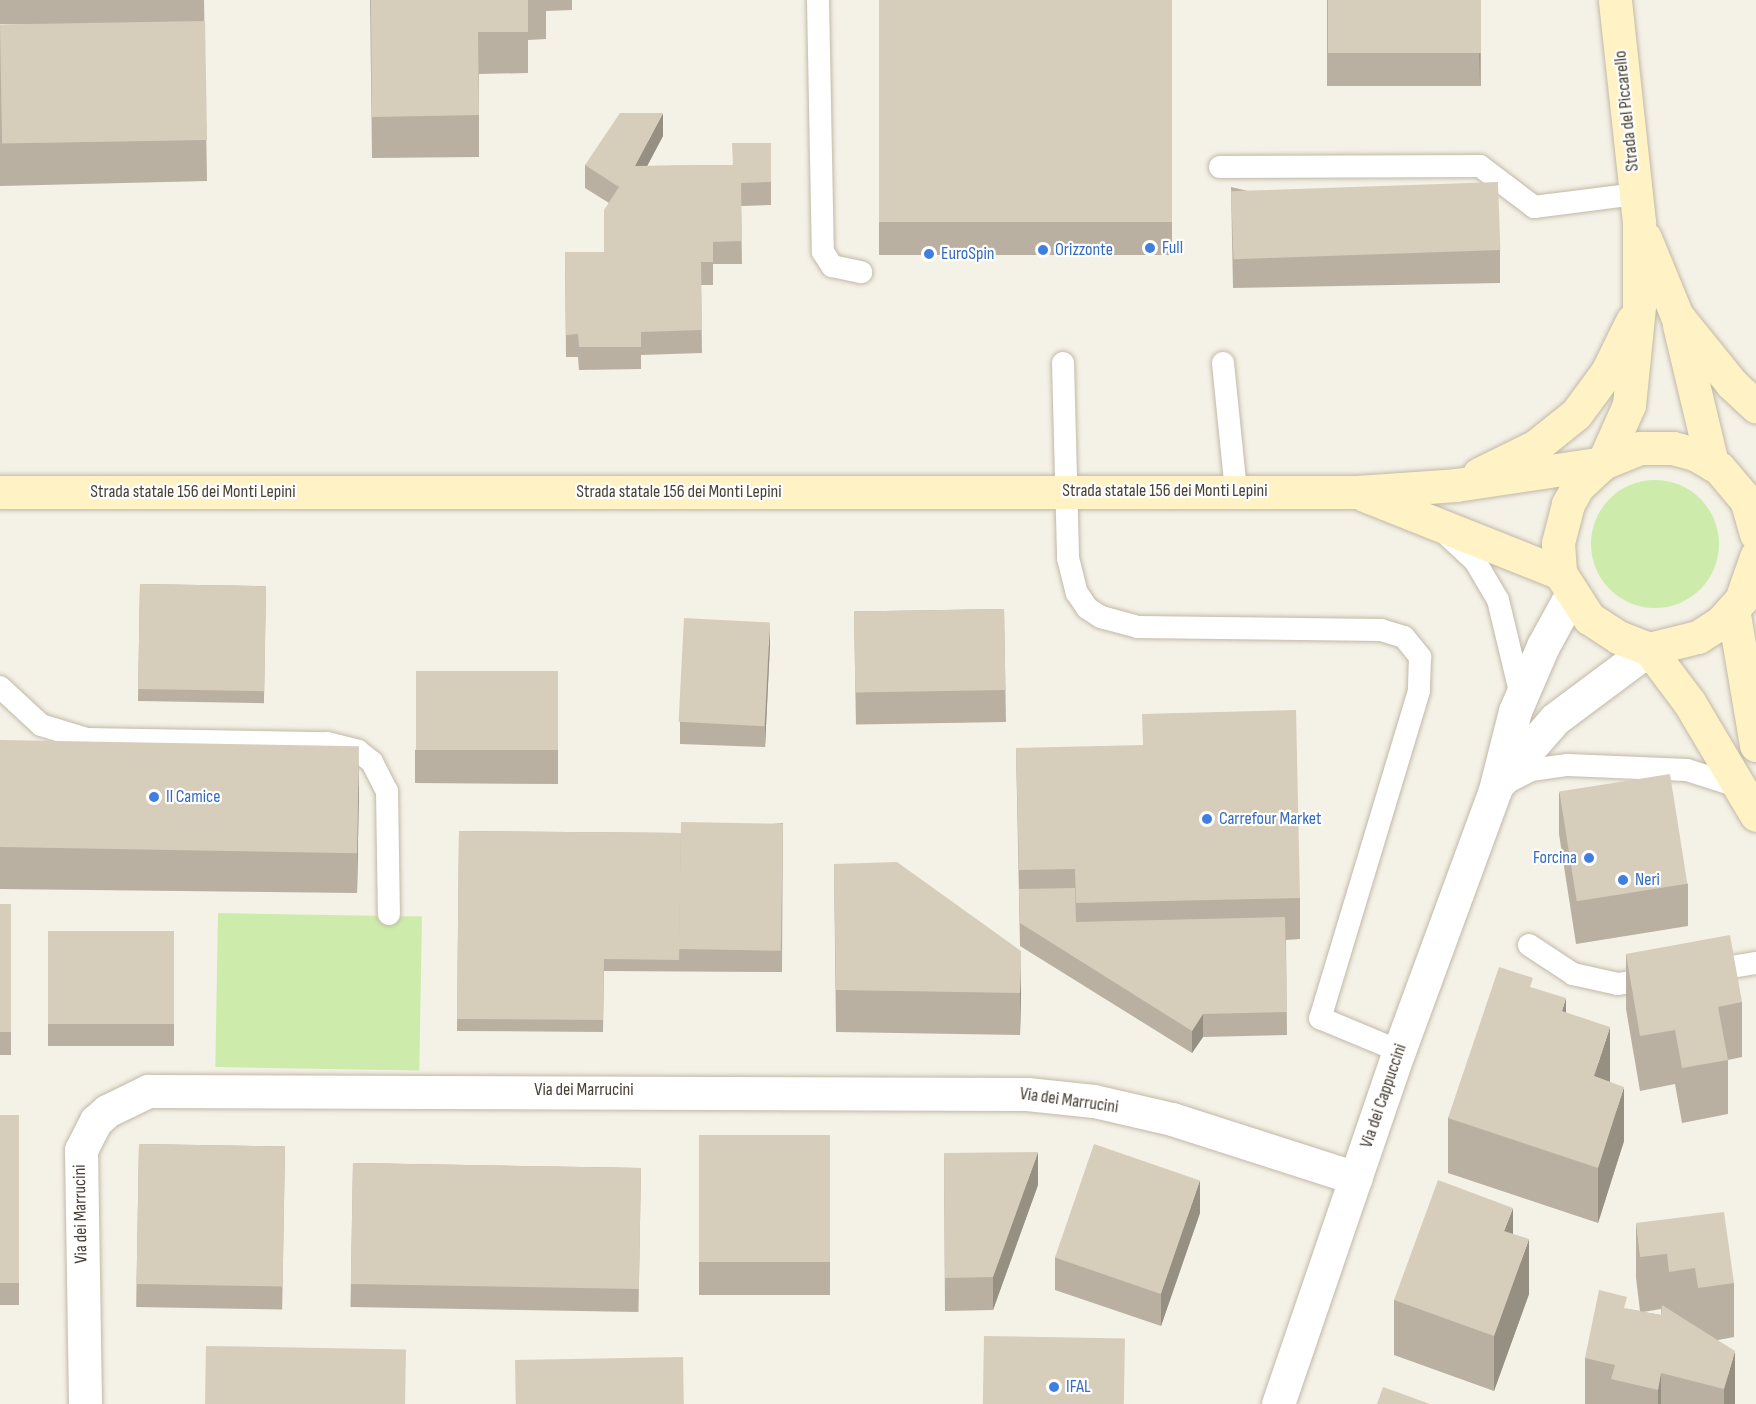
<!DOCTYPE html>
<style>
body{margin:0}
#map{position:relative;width:1756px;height:1404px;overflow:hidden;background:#f4f1e6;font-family:"Sofia Sans Condensed",sans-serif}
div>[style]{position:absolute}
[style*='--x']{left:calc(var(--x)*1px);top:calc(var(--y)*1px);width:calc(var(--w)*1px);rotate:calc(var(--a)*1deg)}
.green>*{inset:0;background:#cdecac;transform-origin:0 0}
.round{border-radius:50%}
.roads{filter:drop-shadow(0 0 2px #c1b9a8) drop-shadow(0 0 2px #c1b9a8)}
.lane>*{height:22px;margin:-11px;padding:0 11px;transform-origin:11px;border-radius:11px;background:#fff}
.street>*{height:33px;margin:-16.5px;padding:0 16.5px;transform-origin:16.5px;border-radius:16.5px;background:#fff}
.secondary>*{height:33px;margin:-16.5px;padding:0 16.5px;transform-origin:16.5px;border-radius:16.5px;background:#fff3c6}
.wall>*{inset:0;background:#b9b0a1;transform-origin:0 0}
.shaded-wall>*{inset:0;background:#969083}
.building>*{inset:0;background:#d7cdbb;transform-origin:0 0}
.dots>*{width:16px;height:16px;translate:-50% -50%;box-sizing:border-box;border:3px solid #fff;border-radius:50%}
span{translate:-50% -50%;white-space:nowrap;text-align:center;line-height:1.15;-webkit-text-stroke:4.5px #fff;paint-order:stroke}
.street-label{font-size:18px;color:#484135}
.shop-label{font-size:18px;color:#366cbe}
.left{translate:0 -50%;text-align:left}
.right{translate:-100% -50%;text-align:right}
</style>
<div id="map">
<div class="green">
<i class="round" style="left:1591px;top:480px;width:128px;height:128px"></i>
<i style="left:218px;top:913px;width:204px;height:154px;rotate:1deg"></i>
</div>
<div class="roads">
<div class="lane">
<i style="--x:818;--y:0;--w:252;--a:88.9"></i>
<i style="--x:823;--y:252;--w:17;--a:57"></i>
<i style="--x:832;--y:266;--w:30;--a:12"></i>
<i style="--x:1220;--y:167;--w:260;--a:-0.2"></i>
<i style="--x:1480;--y:166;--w:68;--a:37.2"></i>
<i style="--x:1534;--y:207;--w:102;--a:-7.3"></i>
<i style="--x:1063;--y:363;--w:195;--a:88.5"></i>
<i style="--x:1068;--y:558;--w:36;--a:76"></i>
<i style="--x:1077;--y:593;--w:18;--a:56"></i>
<i style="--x:1087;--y:608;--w:17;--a:33"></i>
<i style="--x:1101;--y:617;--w:38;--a:15"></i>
<i style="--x:1138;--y:627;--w:243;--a:0.7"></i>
<i style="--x:1381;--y:630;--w:24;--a:17"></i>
<i style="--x:1404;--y:637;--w:26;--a:51"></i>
<i style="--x:1420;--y:657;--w:34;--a:92"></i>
<i style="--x:1419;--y:691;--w:342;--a:106.8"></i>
<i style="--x:1320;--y:1018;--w:86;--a:22.7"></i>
<i style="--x:1223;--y:363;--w:129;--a:84.2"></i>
<i style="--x:1446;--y:534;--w:40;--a:43"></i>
<i style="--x:1475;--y:561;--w:45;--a:59.5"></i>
<i style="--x:1498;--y:600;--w:99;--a:76.5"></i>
<i style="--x:0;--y:687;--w:56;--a:42.8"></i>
<i style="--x:41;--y:725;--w:48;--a:16.9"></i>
<i style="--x:87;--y:739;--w:240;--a:1"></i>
<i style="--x:327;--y:743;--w:32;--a:14"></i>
<i style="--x:358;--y:751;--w:18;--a:38"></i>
<i style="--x:372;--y:762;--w:33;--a:63"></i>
<i style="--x:387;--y:791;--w:123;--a:89.1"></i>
<i style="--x:1506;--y:783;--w:28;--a:-27"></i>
<i style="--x:1531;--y:770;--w:37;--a:-8"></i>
<i style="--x:1568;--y:765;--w:119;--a:2.4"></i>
<i style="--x:1687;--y:770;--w:56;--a:17.8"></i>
<i style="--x:1529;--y:945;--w:53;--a:33.4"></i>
<i style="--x:1573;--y:974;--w:46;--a:12.5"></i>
<i style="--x:1618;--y:984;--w:39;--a:-9"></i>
<i style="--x:1707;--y:971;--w:50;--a:-9.3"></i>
</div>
<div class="street">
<i style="--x:1501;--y:781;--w:82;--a:-48.9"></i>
<i style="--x:1555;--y:719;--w:117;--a:-36.7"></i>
<i style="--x:85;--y:1404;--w:254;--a:-90.9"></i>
<i style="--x:81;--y:1150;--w:33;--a:-63"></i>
<i style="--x:96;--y:1121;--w:15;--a:-42"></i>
<i style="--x:107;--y:1111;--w:46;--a:-26"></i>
<i style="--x:148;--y:1091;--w:879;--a:0.2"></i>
<i style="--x:1027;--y:1094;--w:67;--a:6"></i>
<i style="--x:1094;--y:1101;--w:80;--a:13"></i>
<i style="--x:1172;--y:1119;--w:193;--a:17.8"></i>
<i style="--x:1278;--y:1404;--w:373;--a:-71.1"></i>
<i style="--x:1399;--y:1051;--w:278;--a:-69.8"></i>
<i style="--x:1495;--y:790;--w:81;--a:-75.8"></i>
<i style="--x:1515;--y:711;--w:71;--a:-66.7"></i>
<i style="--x:1543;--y:646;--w:58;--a:-61.2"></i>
</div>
<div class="secondary">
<i style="--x:1645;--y:238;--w:84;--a:67.7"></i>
<i style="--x:1677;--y:316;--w:87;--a:51"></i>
<i style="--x:1732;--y:384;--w:33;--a:43"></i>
<i style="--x:1679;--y:325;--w:143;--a:76.6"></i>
<i style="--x:1603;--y:463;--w:64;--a:-65.9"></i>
<i style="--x:1629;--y:405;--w:100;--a:-84.2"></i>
<i style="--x:1639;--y:306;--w:84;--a:-90"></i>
<i style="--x:1639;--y:222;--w:223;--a:-96.2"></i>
<i style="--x:1479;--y:474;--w:64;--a:-26.2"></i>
<i style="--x:1536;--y:446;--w:51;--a:-38.7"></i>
<i style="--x:1576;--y:414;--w:52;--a:-53.6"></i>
<i style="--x:1607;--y:372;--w:57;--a:-63.9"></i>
<i style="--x:0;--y:492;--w:1357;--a:0"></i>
<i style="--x:1357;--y:492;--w:99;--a:-4"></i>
<i style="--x:1456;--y:485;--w:149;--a:-8.5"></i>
<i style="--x:1364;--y:495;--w:211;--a:21.7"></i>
<i style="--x:1756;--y:534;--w:35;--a:-106"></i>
<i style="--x:1746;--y:500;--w:42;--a:-130.2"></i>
<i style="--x:1719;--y:468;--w:28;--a:-150"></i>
<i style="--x:1695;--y:454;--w:23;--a:-165"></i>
<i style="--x:1673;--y:448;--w:33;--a:180"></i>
<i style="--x:1640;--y:448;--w:40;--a:158"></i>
<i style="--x:1603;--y:463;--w:34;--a:137"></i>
<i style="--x:1578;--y:486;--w:21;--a:119"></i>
<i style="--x:1568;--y:504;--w:40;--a:104.4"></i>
<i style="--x:1558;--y:543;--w:30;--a:86"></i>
<i style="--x:1560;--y:573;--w:54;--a:57.2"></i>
<i style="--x:1589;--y:618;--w:35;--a:33"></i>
<i style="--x:1618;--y:637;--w:33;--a:21"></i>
<i style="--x:1649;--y:649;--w:50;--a:-13.8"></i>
<i style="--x:1698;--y:637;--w:27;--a:-33"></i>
<i style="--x:1721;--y:622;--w:30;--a:-48"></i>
<i style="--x:1741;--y:600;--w:46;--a:-70.8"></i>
<i style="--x:1733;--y:609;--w:138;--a:80.4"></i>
<i style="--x:1649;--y:649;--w:66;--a:53"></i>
<i style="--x:1689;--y:702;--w:131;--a:59.3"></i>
</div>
</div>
<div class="wall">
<i style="clip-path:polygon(0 0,204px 0,207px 181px,0 186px,0 25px,86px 24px,0 24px)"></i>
<i style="clip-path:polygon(370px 0,572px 0,572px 10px,546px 11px,546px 39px,528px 40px,528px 73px,479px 74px,479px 157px,372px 158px)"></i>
<i style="left:879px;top:0;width:293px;height:255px"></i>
<i style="left:1327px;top:0;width:154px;height:86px"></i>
<i style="clip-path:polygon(663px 136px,647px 166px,732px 165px,771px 143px,771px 205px,741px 206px,742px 264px,713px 264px,713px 285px,701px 285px,702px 353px,641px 355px,641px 369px,579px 370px,578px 357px,566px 357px,565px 252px,604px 252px,609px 203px,585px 188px,585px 165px)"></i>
<i style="clip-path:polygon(1231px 187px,1500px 250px,1500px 283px,1233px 288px)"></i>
<i style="left:140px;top:584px;width:126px;height:117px;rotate:1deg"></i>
<i style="left:1004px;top:609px;width:113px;height:150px;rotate:89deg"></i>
<i style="clip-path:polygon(770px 644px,765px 747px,680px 744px,680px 722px)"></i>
<i style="clip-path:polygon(558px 671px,558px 784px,415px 783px,415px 750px)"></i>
<i style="clip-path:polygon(0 740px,359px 786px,357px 893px,0 889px)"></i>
<i style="clip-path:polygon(1016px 748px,1300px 898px,1300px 939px,1286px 940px,1287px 1035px,1203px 1037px,1192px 1053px,1020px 946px)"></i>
<i style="clip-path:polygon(1559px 792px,1688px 884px,1688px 926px,1576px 944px,1559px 834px)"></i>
<i style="clip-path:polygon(783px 823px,782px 972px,604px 971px,603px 1032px,457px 1031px,459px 831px,681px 833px)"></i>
<i style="clip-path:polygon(834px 864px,1021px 993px,1020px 1035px,836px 1032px)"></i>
<i style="left:0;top:904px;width:11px;height:151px"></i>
<i style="left:48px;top:931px;width:126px;height:115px"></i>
<i style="clip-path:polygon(1626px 954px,1742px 1002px,1742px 1057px,1728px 1060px,1728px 1114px,1682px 1123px,1675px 1084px,1640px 1091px,1626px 1009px)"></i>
<i style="clip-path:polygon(1533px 988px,1566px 1012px,1610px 1082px,1624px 1141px,1598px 1223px,1448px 1173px,1448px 1118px)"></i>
<i style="left:0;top:1115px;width:19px;height:190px"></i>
<i style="left:699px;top:1135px;width:131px;height:160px"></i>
<i style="left:139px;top:1144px;width:146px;height:163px;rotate:1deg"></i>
<i style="clip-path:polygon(944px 1153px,1038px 1185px,993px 1310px,945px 1311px)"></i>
<i style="left:353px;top:1163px;width:288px;height:144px;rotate:1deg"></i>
<i style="clip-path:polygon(1200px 1213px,1161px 1326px,1055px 1290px,1055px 1257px)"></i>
<i style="clip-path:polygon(evenodd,1636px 1223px,1734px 1283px,1734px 1337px,1718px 1340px,1735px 1404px,1585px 1404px,1585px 1358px,1627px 1309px,1640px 1311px,1636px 1278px,1636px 1223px,1661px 1309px,1661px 1315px,1643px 1312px,1661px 1309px)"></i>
<i style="clip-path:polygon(1513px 1234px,1529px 1294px,1494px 1391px,1394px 1355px,1394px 1300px)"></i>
</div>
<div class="shaded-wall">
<i style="clip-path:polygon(1481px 0,1479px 84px,1479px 51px)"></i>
<i style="clip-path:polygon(663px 113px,663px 136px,635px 189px,635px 166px)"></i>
<i style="clip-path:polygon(770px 622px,770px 644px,765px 747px,765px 725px)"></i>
<i style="clip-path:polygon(359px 745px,359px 786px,357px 893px,357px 852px)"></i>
<i style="clip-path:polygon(1021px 951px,1021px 993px,1020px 1035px,1020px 993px)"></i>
<i style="clip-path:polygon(1566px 998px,1566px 1053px,1562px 1011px)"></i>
<i style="clip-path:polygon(1203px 1014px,1203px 1037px,1192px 1053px,1192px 1031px)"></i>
<i style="clip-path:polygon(1610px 1027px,1610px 1082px,1594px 1076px)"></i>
<i style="clip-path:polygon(1624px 1087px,1624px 1141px,1598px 1223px,1598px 1168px)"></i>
<i style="clip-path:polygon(1038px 1152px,1038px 1185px,993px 1310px,993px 1277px)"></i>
<i style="clip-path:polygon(1200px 1180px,1200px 1213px,1161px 1326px,1161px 1293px)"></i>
<i style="clip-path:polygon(1513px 1208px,1513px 1263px,1504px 1231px)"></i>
<i style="clip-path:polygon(1529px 1239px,1529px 1294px,1494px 1391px,1494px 1336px)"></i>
<i style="clip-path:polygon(1735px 1351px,1735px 1404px,1724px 1404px,1724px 1389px)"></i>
<i style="clip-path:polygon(1661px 1373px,1661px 1404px,1658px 1404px,1658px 1390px)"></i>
</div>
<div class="building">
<i style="clip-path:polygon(371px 0,528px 0,528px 32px,478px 32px,479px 115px,372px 117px)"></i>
<i style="left:879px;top:0;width:293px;height:222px"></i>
<i style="left:1328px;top:0;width:153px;height:53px"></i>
<i style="left:205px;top:21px;width:119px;height:205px;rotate:89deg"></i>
<i style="clip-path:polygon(620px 113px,663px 113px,635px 166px,733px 165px,732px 143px,771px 143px,771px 182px,741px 183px,742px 241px,713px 242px,713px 262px,701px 262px,702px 330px,641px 332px,641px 347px,579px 347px,578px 334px,566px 335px,565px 252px,604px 252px,604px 210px,619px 187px,585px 165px)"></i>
<i style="left:1498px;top:182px;width:68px;height:267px;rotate:88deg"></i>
<i style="left:140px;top:584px;width:126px;height:105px;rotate:1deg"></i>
<i style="left:1004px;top:609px;width:81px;height:150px;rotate:89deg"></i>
<i style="left:684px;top:618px;width:86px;height:104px;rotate:3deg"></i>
<i style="left:416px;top:671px;width:142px;height:79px"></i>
<i style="clip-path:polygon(1296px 710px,1300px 898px,1076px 903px,1075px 869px,1019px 870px,1016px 748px,1143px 745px,1142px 714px)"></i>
<i style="left:0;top:740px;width:359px;height:107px;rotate:1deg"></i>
<i style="left:1670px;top:774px;width:111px;height:112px;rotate:81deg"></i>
<i style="left:681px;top:822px;width:102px;height:127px;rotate:1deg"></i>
<i style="clip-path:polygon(459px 831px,681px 833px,679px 960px,604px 959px,603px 1020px,457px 1019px)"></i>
<i style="clip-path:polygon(897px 862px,1021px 951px,1020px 993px,836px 990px,834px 864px)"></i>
<i style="clip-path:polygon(1075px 888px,1076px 922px,1285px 917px,1287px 1012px,1203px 1014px,1192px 1031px,1020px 923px,1019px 889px)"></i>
<i style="left:0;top:904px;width:11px;height:128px"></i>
<i style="left:48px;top:931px;width:126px;height:93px"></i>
<i style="clip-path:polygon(1730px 935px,1742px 1002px,1718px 1007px,1728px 1060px,1682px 1068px,1675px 1030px,1640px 1036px,1626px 954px)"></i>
<i style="clip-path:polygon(1499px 967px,1533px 978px,1530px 987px,1566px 998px,1562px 1011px,1610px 1027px,1594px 1076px,1624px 1087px,1598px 1168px,1448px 1118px)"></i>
<i style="left:0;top:1115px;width:19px;height:168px"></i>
<i style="left:699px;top:1135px;width:131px;height:127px"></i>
<i style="left:139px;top:1144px;width:146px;height:140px;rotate:1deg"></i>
<i style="left:1094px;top:1144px;width:112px;height:120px;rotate:19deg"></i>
<i style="clip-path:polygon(1038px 1152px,993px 1277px,945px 1278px,944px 1153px)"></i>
<i style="left:353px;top:1163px;width:288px;height:121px;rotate:1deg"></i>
<i style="clip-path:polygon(1438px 1180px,1513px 1208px,1504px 1231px,1529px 1239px,1494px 1336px,1394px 1300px)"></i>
<i style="clip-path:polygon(1724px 1212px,1734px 1283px,1698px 1288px,1695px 1268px,1669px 1272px,1667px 1254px,1640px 1257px,1636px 1223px)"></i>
<i style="clip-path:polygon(1599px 1290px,1627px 1297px,1624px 1308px,1661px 1315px,1662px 1305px,1735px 1351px,1724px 1389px,1661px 1373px,1658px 1390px,1611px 1379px,1615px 1365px,1585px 1358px)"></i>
<i style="left:984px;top:1336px;width:141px;height:68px;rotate:1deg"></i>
<i style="left:206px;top:1346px;width:200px;height:58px;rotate:1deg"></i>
<i style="left:683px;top:1357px;width:47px;height:168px;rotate:89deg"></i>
<i style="clip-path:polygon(1383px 1387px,1430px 1404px,1377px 1404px)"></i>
</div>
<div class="dots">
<i style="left:1150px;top:248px;background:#3f7fe0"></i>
<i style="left:1043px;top:250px;background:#3f7fe0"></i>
<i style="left:929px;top:254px;background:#3f7fe0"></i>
<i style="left:154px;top:797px;background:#3f7fe0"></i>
<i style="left:1207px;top:819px;background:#3f7fe0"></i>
<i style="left:1589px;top:858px;background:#3f7fe0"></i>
<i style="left:1623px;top:880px;background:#3f7fe0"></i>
<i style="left:1054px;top:1387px;background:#3f7fe0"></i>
</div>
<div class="street-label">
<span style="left:1627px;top:111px;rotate:-96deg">Strada del Piccarello</span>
<span style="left:1165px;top:491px">Strada statale 156 dei Monti Lepini</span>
<span style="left:193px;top:492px">Strada statale 156 dei Monti Lepini</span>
<span style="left:679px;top:492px">Strada statale 156 dei Monti Lepini</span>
<span style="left:584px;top:1090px">Via dei Marrucini</span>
<span style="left:1384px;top:1096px;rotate:-71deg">Via dei Cappuccini</span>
<span style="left:1069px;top:1101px;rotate:8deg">Via dei Marrucini</span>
<span style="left:81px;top:1214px;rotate:-91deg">Via dei Marrucini</span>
</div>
<div class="shop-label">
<span class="left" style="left:1162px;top:248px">Full</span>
<span class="left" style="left:1055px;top:250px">Orizzonte</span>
<span class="left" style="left:941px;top:254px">EuroSpin</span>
<span class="left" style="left:166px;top:797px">Il Camice</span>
<span class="left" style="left:1219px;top:819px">Carrefour Market</span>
<span class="right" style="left:1577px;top:858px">Forcina</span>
<span class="left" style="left:1635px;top:880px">Neri</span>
<span class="left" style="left:1066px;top:1387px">IFAL</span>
</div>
</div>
